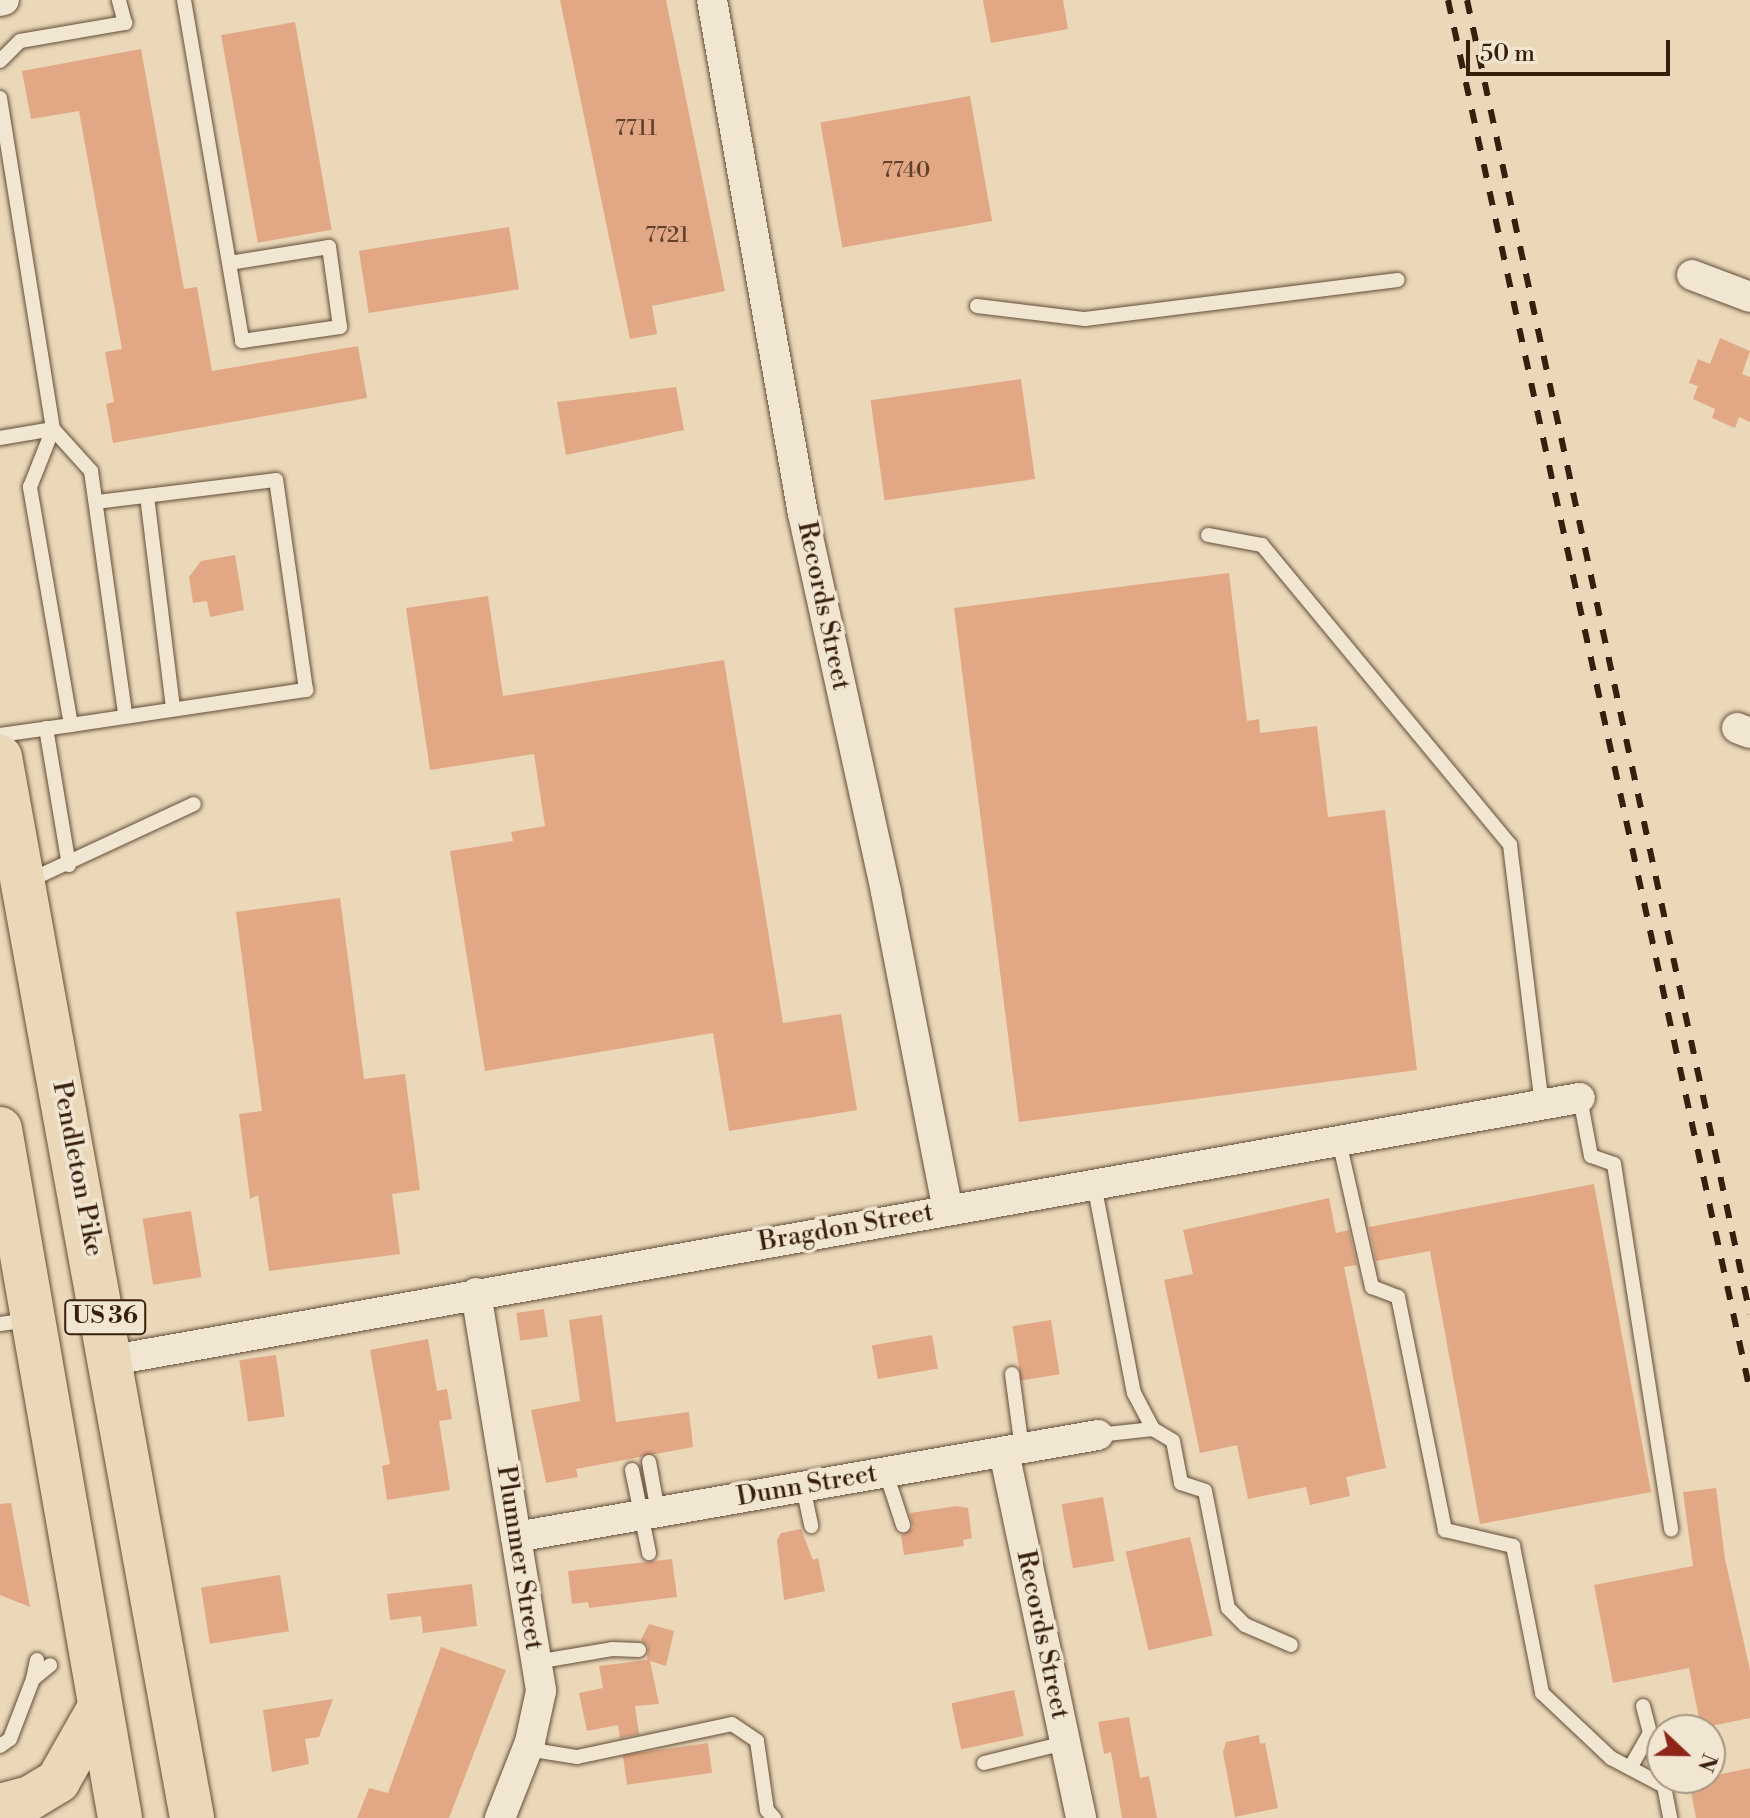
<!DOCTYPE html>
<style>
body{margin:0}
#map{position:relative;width:1750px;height:1818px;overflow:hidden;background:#ead8b9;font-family:"Libre Bodoni",serif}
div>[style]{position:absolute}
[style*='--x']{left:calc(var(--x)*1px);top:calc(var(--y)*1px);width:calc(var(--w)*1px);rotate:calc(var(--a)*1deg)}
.building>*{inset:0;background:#e2a885;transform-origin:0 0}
.roads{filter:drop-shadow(0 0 2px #644d38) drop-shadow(0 0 2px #644d38)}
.service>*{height:14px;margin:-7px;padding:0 7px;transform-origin:7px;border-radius:7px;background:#f1e6d2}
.minor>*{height:30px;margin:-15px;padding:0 15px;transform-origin:15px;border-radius:15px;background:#f1e6d2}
.primary>*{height:44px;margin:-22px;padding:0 22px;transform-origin:22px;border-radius:22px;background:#ead8b9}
.rail>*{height:6px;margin-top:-3px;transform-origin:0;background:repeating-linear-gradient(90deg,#381f0d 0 14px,transparent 0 28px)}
span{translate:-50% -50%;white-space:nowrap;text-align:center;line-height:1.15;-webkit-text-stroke:7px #f1e6d2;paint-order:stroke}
.number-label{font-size:22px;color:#62412b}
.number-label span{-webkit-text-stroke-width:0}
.shield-label span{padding:2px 6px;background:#f1e6d2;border:2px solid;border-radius:6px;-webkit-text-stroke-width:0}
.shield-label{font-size:24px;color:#381f0d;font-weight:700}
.street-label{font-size:26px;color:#381f0d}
.north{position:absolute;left:1646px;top:1714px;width:80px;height:80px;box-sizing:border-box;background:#f1e6d2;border:2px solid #a79683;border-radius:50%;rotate:112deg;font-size:22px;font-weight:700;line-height:32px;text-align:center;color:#381f0d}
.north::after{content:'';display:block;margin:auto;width:28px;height:36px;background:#8f2418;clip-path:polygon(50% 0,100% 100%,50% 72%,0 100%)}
.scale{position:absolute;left:1466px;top:40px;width:204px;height:36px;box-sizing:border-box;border:4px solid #381f0d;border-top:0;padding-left:10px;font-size:24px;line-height:28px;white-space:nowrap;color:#381f0d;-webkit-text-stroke:6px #f1e6d2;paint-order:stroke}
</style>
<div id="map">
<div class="building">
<i style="clip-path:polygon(560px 0,666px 0,725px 291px,652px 306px,657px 334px,630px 339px)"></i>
<i style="clip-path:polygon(983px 0,1063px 0,1068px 29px,991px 43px)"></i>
<i style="left:295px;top:22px;width:211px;height:75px;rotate:80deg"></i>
<i style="clip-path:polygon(141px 49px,184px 289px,197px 287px,212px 371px,358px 346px,367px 398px,113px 443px,106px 404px,114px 402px,105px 352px,122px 349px,79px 111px,31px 119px,22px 71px)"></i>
<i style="left:970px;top:96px;width:127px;height:152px;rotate:80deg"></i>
<i style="left:509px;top:227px;width:63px;height:152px;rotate:81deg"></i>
<i style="clip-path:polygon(1720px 338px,1750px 351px,1742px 374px,1750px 377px,1750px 422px,1739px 417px,1735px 428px,1712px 418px,1715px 409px,1693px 399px,1698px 386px,1689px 383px,1698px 359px,1710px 364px)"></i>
<i style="left:1021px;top:379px;width:101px;height:152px;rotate:82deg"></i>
<i style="clip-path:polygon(676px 387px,684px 430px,566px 455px,557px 402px)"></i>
<i style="clip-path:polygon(235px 555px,244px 610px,210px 617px,207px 601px,193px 603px,189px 577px,201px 561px)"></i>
<i style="clip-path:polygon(1229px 573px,1247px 721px,1259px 719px,1260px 733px,1317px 726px,1328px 817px,1385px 810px,1417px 1070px,1019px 1122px,954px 608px)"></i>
<i style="clip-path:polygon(488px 596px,503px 696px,724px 660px,783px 1023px,841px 1014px,857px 1110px,729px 1131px,713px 1033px,485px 1071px,450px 851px,513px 841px,511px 832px,545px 826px,534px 754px,430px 770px,406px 608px)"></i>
<i style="clip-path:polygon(340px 898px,364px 1079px,405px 1074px,420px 1190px,392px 1194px,400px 1254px,269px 1271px,258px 1195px,250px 1199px,239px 1114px,262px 1111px,236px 912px)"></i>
<i style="clip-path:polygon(1594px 1184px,1651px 1492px,1480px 1524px,1430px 1251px,1376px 1261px,1369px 1227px)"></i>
<i style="clip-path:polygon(1329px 1198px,1336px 1233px,1349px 1230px,1357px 1265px,1344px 1267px,1386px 1468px,1346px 1477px,1350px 1496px,1310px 1505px,1306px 1487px,1248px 1499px,1237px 1445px,1200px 1453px,1164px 1280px,1193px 1274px,1183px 1230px)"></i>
<i style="left:191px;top:1211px;width:67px;height:49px;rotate:81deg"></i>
<i style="left:544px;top:1309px;width:28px;height:28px;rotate:82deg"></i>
<i style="clip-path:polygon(602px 1315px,616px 1422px,689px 1412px,693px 1447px,576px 1469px,578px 1477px,546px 1483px,531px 1410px,580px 1401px,569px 1320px)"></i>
<i style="left:1051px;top:1320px;width:55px;height:39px;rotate:81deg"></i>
<i style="left:932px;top:1335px;width:34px;height:61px;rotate:80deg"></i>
<i style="clip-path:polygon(428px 1339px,437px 1391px,447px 1389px,452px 1419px,439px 1421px,450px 1490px,387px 1500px,382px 1466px,390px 1464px,370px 1350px)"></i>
<i style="left:276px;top:1355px;width:62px;height:37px;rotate:82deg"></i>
<i style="clip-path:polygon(1716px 1488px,1725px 1559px,1750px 1670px,1750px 1718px,1701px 1728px,1689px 1668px,1613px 1683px,1594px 1585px,1693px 1566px,1683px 1492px)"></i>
<i style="left:1103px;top:1497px;width:65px;height:42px;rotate:80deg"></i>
<i style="clip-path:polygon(11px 1503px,30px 1607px,0 1595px,0 1504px)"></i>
<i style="clip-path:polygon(957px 1506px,968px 1508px,972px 1538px,963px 1540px,964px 1546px,904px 1555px,901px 1535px,913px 1528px,910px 1513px)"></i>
<i style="clip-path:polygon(801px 1529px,813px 1560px,818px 1558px,825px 1591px,784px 1600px,777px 1540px,781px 1533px)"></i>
<i style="left:1190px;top:1537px;width:101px;height:66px;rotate:77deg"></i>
<i style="clip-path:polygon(672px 1559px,677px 1597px,589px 1608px,588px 1602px,572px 1604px,568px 1571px)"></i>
<i style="left:280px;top:1575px;width:57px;height:80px;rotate:81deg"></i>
<i style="clip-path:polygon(472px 1584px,477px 1626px,423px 1633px,421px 1616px,390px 1620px,387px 1594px)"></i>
<i style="clip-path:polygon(649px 1624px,674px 1631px,666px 1666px,650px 1661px,659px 1704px,635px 1706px,639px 1734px,620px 1738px,618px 1725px,587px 1731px,579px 1693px,603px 1688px,599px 1666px,647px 1660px,648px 1646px,641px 1640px)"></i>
<i style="clip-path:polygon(441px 1647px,506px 1670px,449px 1818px,357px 1818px,369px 1788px,388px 1793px)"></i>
<i style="left:1014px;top:1690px;width:47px;height:64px;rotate:78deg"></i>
<i style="clip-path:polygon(333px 1699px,319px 1737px,305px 1739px,309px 1764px,272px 1772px,263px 1710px)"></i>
<i style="clip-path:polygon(1129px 1717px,1140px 1778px,1149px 1776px,1157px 1818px,1122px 1818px,1111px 1752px,1104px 1754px,1098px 1722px)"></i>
<i style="clip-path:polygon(1259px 1735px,1260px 1744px,1265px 1743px,1278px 1808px,1235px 1817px,1223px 1752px,1226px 1742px)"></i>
<i style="left:708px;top:1743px;width:30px;height:86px;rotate:82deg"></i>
<i style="clip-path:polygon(1750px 1768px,1750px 1818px,1696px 1818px,1689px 1781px)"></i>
</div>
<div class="roads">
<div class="service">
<i style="--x:184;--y:0;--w:346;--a:80.3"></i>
<i style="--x:242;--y:341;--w:99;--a:-8.1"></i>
<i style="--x:340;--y:327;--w:81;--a:-97.8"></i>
<i style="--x:329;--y:247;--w:101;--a:170.9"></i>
<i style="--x:0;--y:61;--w:28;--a:-45"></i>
<i style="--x:20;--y:41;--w:107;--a:-9.7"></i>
<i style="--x:125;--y:23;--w:24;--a:-105"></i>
<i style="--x:0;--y:98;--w:335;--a:80.9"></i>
<i style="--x:53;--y:429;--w:54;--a:170.4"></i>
<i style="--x:977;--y:306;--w:109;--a:6.9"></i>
<i style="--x:1085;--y:319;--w:315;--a:-7.1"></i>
<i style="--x:147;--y:496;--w:214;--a:83"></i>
<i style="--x:1208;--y:535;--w:55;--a:10.5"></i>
<i style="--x:1262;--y:545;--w:389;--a:50.4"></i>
<i style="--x:1510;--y:845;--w:262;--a:83"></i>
<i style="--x:71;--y:725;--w:238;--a:-8.5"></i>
<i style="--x:306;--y:690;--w:212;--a:-98.1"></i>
<i style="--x:276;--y:480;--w:181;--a:173"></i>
<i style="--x:46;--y:728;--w:139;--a:80.5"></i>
<i style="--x:0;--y:735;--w:72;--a:-8"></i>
<i style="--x:71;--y:725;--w:242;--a:-99.8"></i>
<i style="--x:30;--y:487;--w:62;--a:-68.4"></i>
<i style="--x:53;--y:429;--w:57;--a:47.9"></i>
<i style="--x:91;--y:471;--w:244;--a:82"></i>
<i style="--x:26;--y:882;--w:185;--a:-24.9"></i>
<i style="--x:1580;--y:1098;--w:59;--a:79.3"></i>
<i style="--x:1591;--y:1156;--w:24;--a:19"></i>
<i style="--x:1614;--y:1164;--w:370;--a:81.1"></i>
<i style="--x:1339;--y:1141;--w:150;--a:77.3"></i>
<i style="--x:1372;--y:1287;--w:28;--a:21"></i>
<i style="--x:1398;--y:1297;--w:238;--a:78.6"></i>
<i style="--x:1445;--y:1530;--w:70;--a:13.2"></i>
<i style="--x:1513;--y:1546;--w:150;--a:78.8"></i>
<i style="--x:1542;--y:1693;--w:95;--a:43.3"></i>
<i style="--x:1611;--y:1758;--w:60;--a:27.8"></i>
<i style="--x:1664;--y:1786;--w:33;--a:79"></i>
<i style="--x:1094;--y:1184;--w:213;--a:79.2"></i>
<i style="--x:1134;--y:1393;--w:41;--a:62.2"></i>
<i style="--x:0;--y:1324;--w:27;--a:-8"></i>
<i style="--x:1012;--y:1374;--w:76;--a:82.4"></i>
<i style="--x:1098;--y:1435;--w:55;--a:-6.2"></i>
<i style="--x:1153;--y:1429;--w:23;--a:31"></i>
<i style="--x:1173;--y:1441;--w:43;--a:79.2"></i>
<i style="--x:1181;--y:1483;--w:25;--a:18"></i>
<i style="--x:1205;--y:1491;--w:119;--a:78.9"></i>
<i style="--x:1228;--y:1608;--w:24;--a:45"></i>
<i style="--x:1245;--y:1625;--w:50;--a:23.5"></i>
<i style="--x:649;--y:1462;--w:51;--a:79.8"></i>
<i style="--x:632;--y:1470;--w:85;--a:78.4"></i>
<i style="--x:886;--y:1473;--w:55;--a:71.9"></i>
<i style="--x:803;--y:1487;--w:40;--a:78"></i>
<i style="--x:37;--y:1660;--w:19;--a:102"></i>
<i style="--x:33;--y:1679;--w:22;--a:-39"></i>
<i style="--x:536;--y:1662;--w:77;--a:-9.7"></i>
<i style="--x:612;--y:1649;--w:27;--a:2"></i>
<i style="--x:1643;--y:1706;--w:83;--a:75.3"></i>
<i style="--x:0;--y:1746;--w:12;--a:-35"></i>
<i style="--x:10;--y:1739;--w:64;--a:-69"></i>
<i style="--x:527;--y:1749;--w:51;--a:9.1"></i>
<i style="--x:577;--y:1757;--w:158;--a:-12"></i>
<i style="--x:732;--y:1724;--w:30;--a:34"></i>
<i style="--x:757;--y:1741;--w:70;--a:81.8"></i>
<i style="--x:767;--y:1810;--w:11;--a:49"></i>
<i style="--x:984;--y:1763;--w:83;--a:-13.9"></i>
<i style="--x:1630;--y:1768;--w:40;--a:-60.3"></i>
</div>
<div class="minor">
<i style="--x:712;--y:0;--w:522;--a:79.96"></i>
<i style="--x:803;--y:514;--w:387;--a:77.6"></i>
<i style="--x:886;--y:892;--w:324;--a:79"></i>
<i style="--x:0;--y:1;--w:4;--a:-14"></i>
<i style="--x:1692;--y:275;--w:62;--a:20.8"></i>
<i style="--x:1737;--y:728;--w:14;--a:21"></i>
<i style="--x:476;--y:1293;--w:403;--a:80.7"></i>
<i style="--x:541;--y:1691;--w:52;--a:102.2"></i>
<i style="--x:530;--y:1742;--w:82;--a:111.5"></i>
<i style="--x:113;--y:1360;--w:1490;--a:-10.13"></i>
<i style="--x:1004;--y:1452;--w:374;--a:78.1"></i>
<i style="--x:516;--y:1537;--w:591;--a:-9.94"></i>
</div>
<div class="primary">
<i style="--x:0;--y:757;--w:1078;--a:79.74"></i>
<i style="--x:0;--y:1129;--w:699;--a:80.12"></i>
<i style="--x:0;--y:1806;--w:31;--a:-15"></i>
<i style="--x:30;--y:1798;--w:33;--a:-31"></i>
<i style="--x:58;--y:1781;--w:85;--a:-60.4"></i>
</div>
</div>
<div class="rail">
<i style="--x:1448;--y:0;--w:1423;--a:77.75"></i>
<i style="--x:1467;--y:0;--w:1344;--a:77.85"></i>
</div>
<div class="number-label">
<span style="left:636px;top:129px">7711</span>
<span style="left:906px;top:171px">7740</span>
<span style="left:667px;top:236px">7721</span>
</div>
<div class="shield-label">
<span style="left:105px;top:1317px">US 36</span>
</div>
<div class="street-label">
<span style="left:823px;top:606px;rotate:78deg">Records Street</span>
<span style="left:77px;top:1169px;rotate:79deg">Pendleton Pike</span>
<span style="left:846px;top:1228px;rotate:-10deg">Bragdon Street</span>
<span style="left:807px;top:1486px;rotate:-10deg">Dunn Street</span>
<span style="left:519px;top:1558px;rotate:81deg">Plummer Street</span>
<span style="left:1042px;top:1635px;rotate:78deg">Records Street</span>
</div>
<div class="north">N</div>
<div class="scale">50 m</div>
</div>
